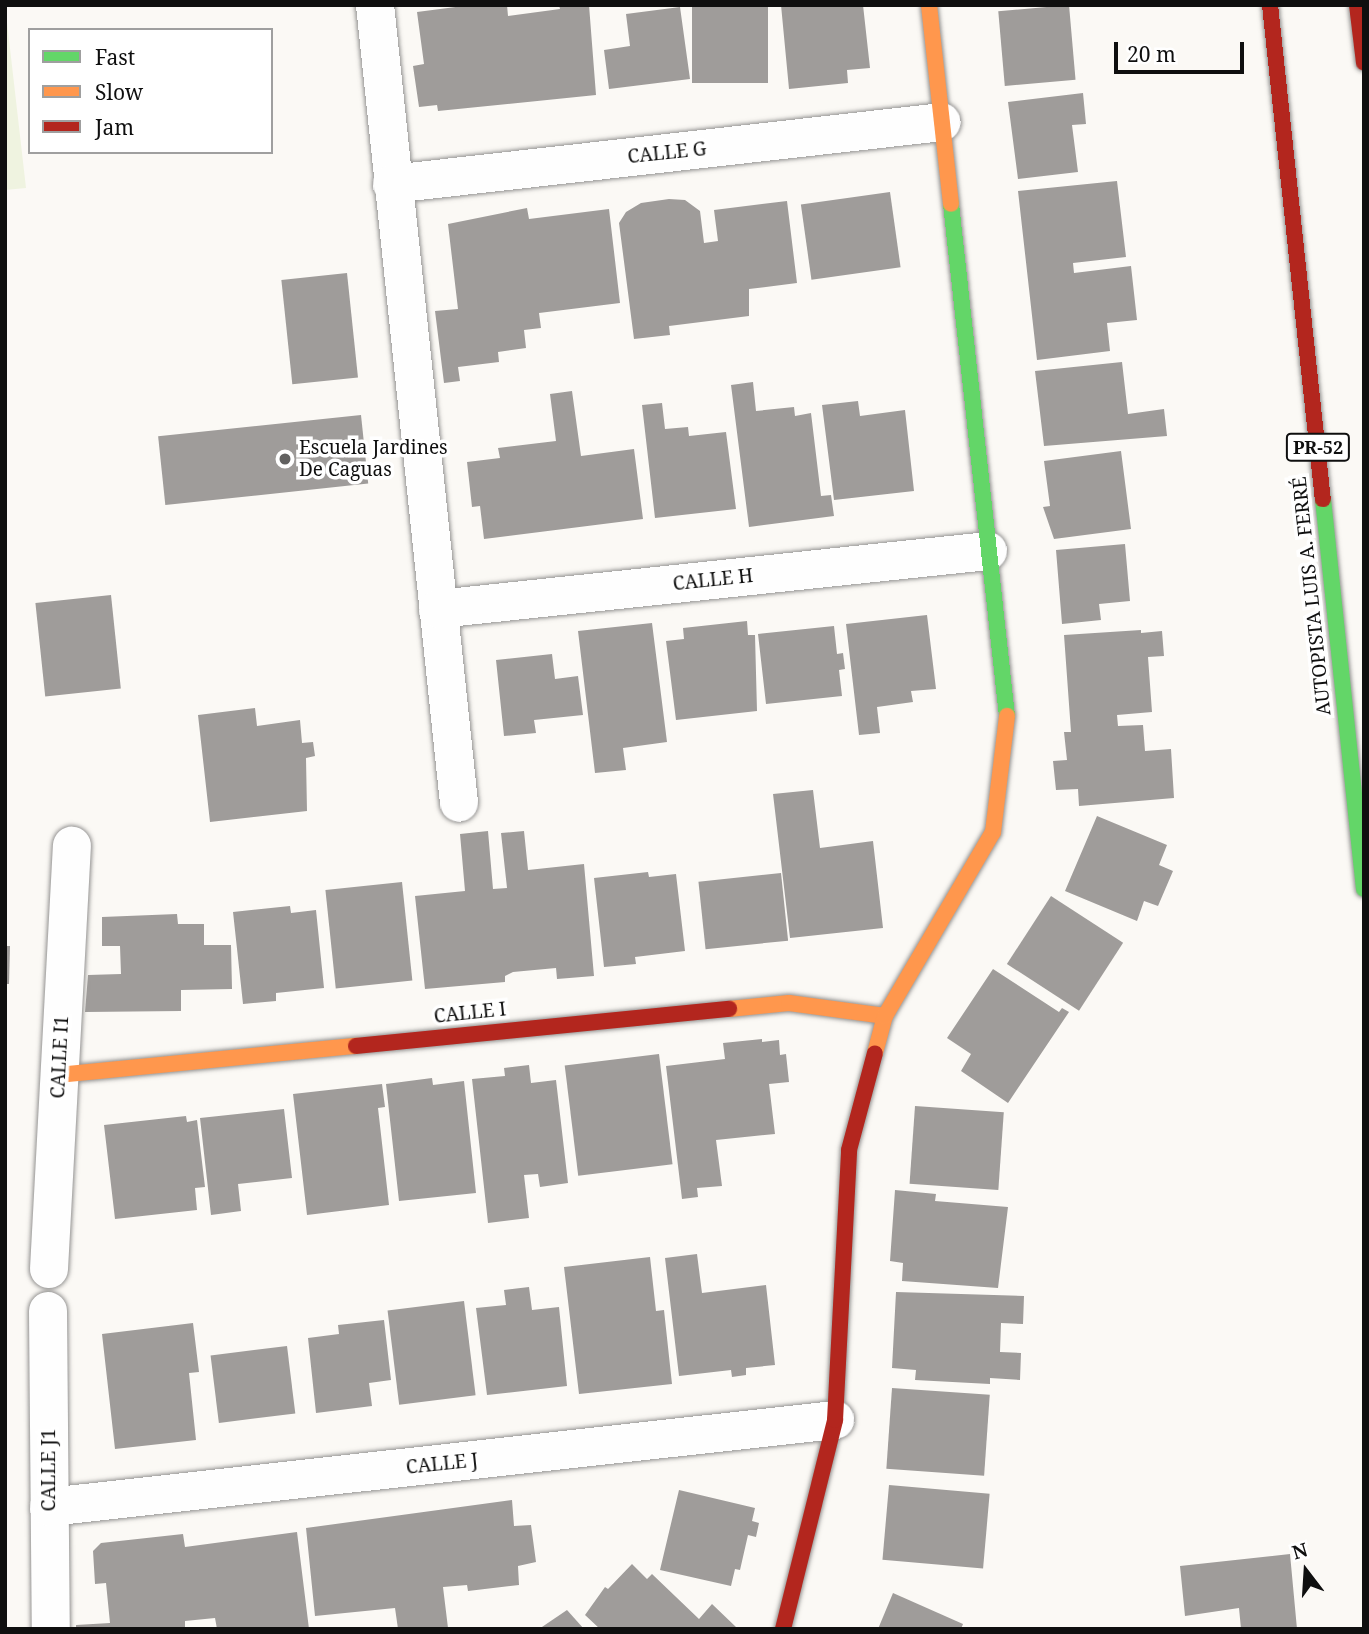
<!DOCTYPE html>
<meta charset="utf-8">
<style>
body{margin:0}
#map{position:relative;width:1369px;height:1634px;overflow:hidden;background:#fbf9f5;font-family:"Noto Serif",serif}
div>[style]{position:absolute}
[style*='--x']{left:calc(var(--x)*1px);top:calc(var(--y)*1px);width:calc(var(--w)*1px);rotate:calc(var(--a)*1deg)}
.pitch>*{inset:0;background:#eff3e0}
.building>*{inset:0;background:#9f9c9a;transform-origin:0 0}
.roads{filter:drop-shadow(0 0 2px #959493) drop-shadow(0 0 2px #959493)}
.street>*{height:38px;margin:-19px;padding:0 19px;transform-origin:19px;border-radius:19px;background:#fefefe}
.fast>*{height:16px;margin:-8px;padding:0 8px;transform-origin:8px;border-radius:8px;background:#63d668}
.slow>*{height:16px;margin:-8px;padding:0 8px;transform-origin:8px;border-radius:8px;background:#ff974d}
.jam>*{height:16px;margin:-8px;padding:0 8px;transform-origin:8px;border-radius:8px;background:#b3261e}
.dots>*{width:19px;height:19px;translate:-50% -50%;box-sizing:border-box;border:4px solid #fff;border-radius:50%}
span{translate:-50% -50%;white-space:nowrap;text-align:center;line-height:1.15;-webkit-text-stroke:7px #fff;paint-order:stroke}
.shield-label span{padding:2px 5px;background:#fff;border:2px solid;border-radius:5px;-webkit-text-stroke-width:0}
.shield-label{font-size:18px;color:#0f0f0f;font-weight:700}
.street-label{font-size:19px;color:#0f0f0f}
.poi-label{font-size:19px;color:#0f0f0f}
.left{translate:0 -50%;text-align:left}
.frame{position:absolute;inset:0;border:7px solid #0f0f0f;pointer-events:none}
.legend{position:absolute;left:28px;top:28px;width:245px;height:126px;box-sizing:border-box;background:#fff;border:2px solid #9f9f9f;margin:0;padding:9px 12px;list-style:none;font-size:21px;color:#0f0f0f}
.legend li{display:flex;align-items:center;gap:14px;height:35px}
.legend b{width:35px;border:2px solid #9f9f9f}
.north{position:absolute;left:1271px;top:1536px;width:70px;height:70px;-webkit-text-stroke:5px #fff;paint-order:stroke;rotate:343deg;font-size:19px;font-weight:700;line-height:28px;text-align:center;color:#0f0f0f}
.north::after{content:'';display:block;margin:auto;width:24px;height:32px;background:#0f0f0f;clip-path:polygon(50% 0,100% 100%,50% 72%,0 100%)}
.scale{position:absolute;left:1114px;top:42px;width:130px;height:32px;box-sizing:border-box;border:4px solid #0f0f0f;border-top:0;padding-left:9px;font-size:21px;line-height:24px;white-space:nowrap;color:#0f0f0f;-webkit-text-stroke:5px #fff;paint-order:stroke}
</style>
<div id="map">
<div class="pitch">
<i style="clip-path:polygon(5px 5px,26px 188px,5px 190px)"></i>
</div>
<div class="building">
<i style="clip-path:polygon(471px 5px,507px 5px,508px 16px,560px 9px,559px 5px,589px 5px,596px 95px,438px 111px,437px 105px,419px 107px,413px 66px,424px 64px,417px 12px)"></i>
<i style="left:692px;top:5px;width:76px;height:78px"></i>
<i style="clip-path:polygon(781px 5px,863px 5px,870px 68px,847px 70px,848px 83px,789px 89px)"></i>
<i style="left:1069px;top:5px;width:75px;height:71px;rotate:85deg"></i>
<i style="clip-path:polygon(680px 7px,690px 79px,609px 89px,604px 50px,630px 46px,626px 14px)"></i>
<i style="clip-path:polygon(1083px 93px,1086px 124px,1072px 125px,1078px 172px,1018px 179px,1008px 102px)"></i>
<i style="clip-path:polygon(1117px 181px,1126px 257px,1073px 263px,1074px 273px,1131px 266px,1137px 320px,1107px 323px,1110px 351px,1037px 360px,1018px 191px)"></i>
<i style="left:890px;top:192px;width:76px;height:90px;rotate:82deg"></i>
<i style="clip-path:polygon(669px 199px,685px 200px,700px 211px,704px 243px,718px 241px,714px 210px,787px 201px,797px 283px,749px 289px,749px 316px,669px 326px,670px 335px,634px 339px,619px 223px,626px 212px,641px 203px)"></i>
<i style="clip-path:polygon(527px 208px,529px 219px,609px 209px,620px 303px,539px 313px,541px 328px,524px 330px,526px 348px,498px 352px,499px 362px,458px 367px,460px 381px,444px 383px,435px 311px,458px 309px,448px 224px)"></i>
<i style="left:347px;top:273px;width:105px;height:66px;rotate:84deg"></i>
<i style="clip-path:polygon(1122px 362px,1128px 414px,1164px 409px,1167px 436px,1044px 446px,1035px 371px)"></i>
<i style="clip-path:polygon(753px 382px,756px 411px,794px 407px,795px 416px,811px 413px,821px 496px,831px 495px,834px 516px,749px 527px,731px 385px)"></i>
<i style="clip-path:polygon(572px 391px,581px 456px,634px 449px,643px 519px,484px 539px,480px 506px,472px 507px,467px 462px,500px 458px,498px 448px,556px 441px,550px 394px)"></i>
<i style="clip-path:polygon(858px 401px,860px 416px,905px 410px,914px 491px,834px 500px,822px 405px)"></i>
<i style="clip-path:polygon(662px 403px,665px 429px,688px 427px,689px 436px,726px 432px,736px 509px,655px 518px,642px 405px)"></i>
<i style="left:361px;top:415px;width:69px;height:204px;rotate:84deg"></i>
<i style="clip-path:polygon(1121px 451px,1131px 529px,1054px 539px,1043px 507px,1050px 506px,1044px 461px)"></i>
<i style="clip-path:polygon(1125px 544px,1130px 601px,1099px 604px,1101px 620px,1062px 624px,1056px 550px)"></i>
<i style="left:111px;top:595px;width:94px;height:76px;rotate:84deg"></i>
<i style="clip-path:polygon(927px 615px,936px 689px,911px 691px,913px 702px,877px 707px,880px 733px,859px 735px,846px 624px)"></i>
<i style="clip-path:polygon(747px 621px,748px 635px,755px 635px,757px 711px,676px 720px,666px 641px,684px 639px,683px 628px)"></i>
<i style="clip-path:polygon(652px 623px,667px 742px,623px 748px,626px 770px,595px 773px,578px 631px)"></i>
<i style="clip-path:polygon(834px 626px,837px 654px,843px 653px,845px 669px,839px 670px,842px 696px,766px 704px,758px 634px)"></i>
<i style="clip-path:polygon(1141px 630px,1141px 633px,1162px 631px,1164px 656px,1148px 657px,1152px 712px,1117px 715px,1118px 726px,1143px 725px,1145px 751px,1171px 749px,1174px 798px,1079px 806px,1078px 789px,1056px 790px,1053px 761px,1067px 760px,1064px 732px,1071px 732px,1064px 635px)"></i>
<i style="clip-path:polygon(552px 654px,555px 679px,578px 676px,583px 715px,534px 720px,536px 733px,504px 736px,496px 660px)"></i>
<i style="clip-path:polygon(255px 708px,257px 726px,300px 720px,302px 743px,313px 742px,315px 756px,306px 758px,307px 811px,210px 822px,198px 715px)"></i>
<i style="clip-path:polygon(813px 790px,820px 848px,873px 841px,883px 928px,790px 938px,773px 794px)"></i>
<i style="clip-path:polygon(1097px 816px,1167px 845px,1159px 865px,1173px 871px,1158px 906px,1144px 901px,1137px 921px,1065px 891px)"></i>
<i style="clip-path:polygon(488px 831px,493px 889px,507px 888px,501px 833px,524px 831px,528px 870px,584px 864px,594px 976px,557px 979px,556px 968px,513px 972px,505px 976px,505px 982px,425px 989px,415px 896px,465px 891px,460px 834px)"></i>
<i style="clip-path:polygon(648px 872px,649px 877px,676px 874px,685px 951px,635px 957px,636px 964px,604px 967px,594px 878px)"></i>
<i style="left:781px;top:873px;width:68px;height:83px;rotate:84deg"></i>
<i style="left:402px;top:882px;width:99px;height:77px;rotate:84deg"></i>
<i style="left:1051px;top:896px;width:86px;height:81px;rotate:33deg"></i>
<i style="clip-path:polygon(290px 906px,291px 913px,316px 910px,324px 988px,276px 993px,276px 1001px,243px 1004px,233px 912px)"></i>
<i style="clip-path:polygon(177px 914px,178px 924px,204px 924px,204px 945px,231px 945px,232px 989px,181px 990px,181px 1011px,85px 1012px,88px 975px,121px 974px,120px 946px,102px 946px,102px 917px)"></i>
<i style="clip-path:polygon(5px 946px,10px 946px,9px 984px,5px 984px)"></i>
<i style="clip-path:polygon(993px 969px,1059px 1012px,1062px 1008px,1069px 1012px,1008px 1103px,961px 1071px,971px 1054px,947px 1038px)"></i>
<i style="clip-path:polygon(762px 1039px,762px 1042px,779px 1040px,780px 1055px,786px 1054px,789px 1082px,769px 1084px,775px 1134px,716px 1140px,722px 1186px,697px 1188px,698px 1197px,682px 1199px,666px 1066px,725px 1059px,723px 1043px)"></i>
<i style="left:659px;top:1054px;width:111px;height:95px;rotate:83deg"></i>
<i style="clip-path:polygon(529px 1065px,531px 1083px,556px 1080px,568px 1183px,540px 1187px,538px 1174px,524px 1175px,529px 1218px,488px 1223px,472px 1079px,505px 1076px,504px 1068px)"></i>
<i style="clip-path:polygon(432px 1078px,433px 1085px,464px 1081px,476px 1193px,399px 1201px,386px 1084px)"></i>
<i style="clip-path:polygon(382px 1084px,385px 1107px,378px 1108px,389px 1205px,307px 1215px,293px 1094px)"></i>
<i style="left:915px;top:1106px;width:89px;height:78px;rotate:4deg"></i>
<i style="clip-path:polygon(284px 1109px,292px 1178px,238px 1184px,241px 1211px,211px 1215px,200px 1118px)"></i>
<i style="clip-path:polygon(186px 1116px,187px 1122px,197px 1120px,205px 1187px,195px 1188px,197px 1210px,115px 1219px,104px 1125px)"></i>
<i style="clip-path:polygon(895px 1190px,936px 1194px,935px 1201px,1008px 1207px,998px 1288px,902px 1281px,903px 1263px,890px 1261px)"></i>
<i style="clip-path:polygon(697px 1254px,702px 1293px,766px 1285px,775px 1365px,746px 1368px,746px 1375px,732px 1377px,731px 1370px,679px 1376px,665px 1258px)"></i>
<i style="clip-path:polygon(650px 1257px,656px 1311px,664px 1310px,672px 1384px,579px 1394px,564px 1267px)"></i>
<i style="clip-path:polygon(529px 1287px,532px 1310px,559px 1307px,567px 1386px,487px 1395px,476px 1308px,506px 1305px,504px 1290px)"></i>
<i style="clip-path:polygon(896px 1292px,1024px 1296px,1023px 1324px,1001px 1323px,1000px 1352px,1021px 1353px,1020px 1380px,990px 1378px,990px 1384px,915px 1380px,916px 1370px,892px 1368px)"></i>
<i style="left:464px;top:1301px;width:95px;height:77px;rotate:83deg"></i>
<i style="clip-path:polygon(384px 1320px,391px 1380px,369px 1383px,372px 1406px,316px 1413px,308px 1338px,339px 1334px,338px 1325px)"></i>
<i style="clip-path:polygon(193px 1323px,199px 1372px,189px 1373px,196px 1440px,115px 1449px,102px 1334px)"></i>
<i style="left:287px;top:1346px;width:68px;height:77px;rotate:83deg"></i>
<i style="left:892px;top:1388px;width:98px;height:81px;rotate:4deg"></i>
<i style="left:889px;top:1485px;width:101px;height:75px;rotate:5deg"></i>
<i style="clip-path:polygon(679px 1490px,755px 1508px,752px 1521px,759px 1523px,756px 1537px,748px 1535px,740px 1570px,735px 1569px,731px 1586px,660px 1570px)"></i>
<i style="clip-path:polygon(512px 1500px,514px 1526px,531px 1525px,536px 1562px,518px 1566px,519px 1585px,468px 1591px,467px 1585px,443px 1587px,448px 1628px,398px 1629px,395px 1608px,315px 1616px,306px 1528px)"></i>
<i style="clip-path:polygon(297px 1532px,309px 1629px,217px 1629px,215px 1618px,185px 1621px,185px 1629px,76px 1629px,76px 1625px,110px 1623px,106px 1583px,95px 1584px,93px 1551px,101px 1543px,183px 1534px,185px 1547px)"></i>
<i style="clip-path:polygon(1290px 1554px,1297px 1629px,1241px 1629px,1239px 1608px,1185px 1616px,1180px 1566px)"></i>
<i style="clip-path:polygon(632px 1564px,647px 1579px,652px 1574px,699px 1619px,712px 1604px,736px 1627px,600px 1629px,585px 1615px,605px 1587px,608px 1589px)"></i>
<i style="clip-path:polygon(893px 1593px,963px 1624px,961px 1629px,878px 1629px)"></i>
<i style="clip-path:polygon(567px 1610px,584px 1629px,539px 1629px)"></i>
</div>
<div class="roads">
<div class="street">
<i style="--x:375;--y:5;--w:802;--a:83.99"></i>
<i style="--x:392;--y:184;--w:553;--a:-6.43"></i>
<i style="--x:438;--y:609;--w:553;--a:-6.02"></i>
<i style="--x:49;--y:1269;--w:424;--a:-86.9"></i>
<i style="--x:48;--y:1311;--w:318;--a:89.5"></i>
<i style="--x:49;--y:1507;--w:791;--a:-6.32"></i>
</div>
<div class="fast">
<i style="--x:951;--y:204;--w:515;--a:83.76"></i>
<i style="--x:1323;--y:499;--w:392;--a:84"></i>
</div>
<div class="slow">
<i style="--x:929;--y:5;--w:200;--a:83.7"></i>
<i style="--x:729;--y:1009;--w:60;--a:-5.7"></i>
<i style="--x:789;--y:1003;--w:97;--a:7.7"></i>
<i style="--x:875;--y:1053;--w:38;--a:-75"></i>
<i style="--x:885;--y:1016;--w:213;--a:-59.6"></i>
<i style="--x:993;--y:832;--w:117;--a:-83.1"></i>
<i style="--x:58;--y:1075;--w:299;--a:-5.6"></i>
</div>
<div class="jam">
<i style="--x:1270;--y:5;--w:497;--a:83.9"></i>
<i style="--x:1357;--y:5;--w:58;--a:83.1"></i>
<i style="--x:356;--y:1046;--w:375;--a:-5.7"></i>
<i style="--x:783;--y:1629;--w:215;--a:-76"></i>
<i style="--x:835;--y:1420;--w:270;--a:-87"></i>
<i style="--x:849;--y:1150;--w:100;--a:-75"></i>
</div>
</div>
<div class="dots">
<i style="left:285px;top:459px;background:#626160"></i>
</div>
<div class="shield-label">
<span style="left:1318px;top:447px">PR-52</span>
</div>
<div class="street-label">
<span style="left:667px;top:153px;rotate:-6deg">CALLE G</span>
<span style="left:713px;top:580px;rotate:-6deg">CALLE H</span>
<span style="left:1312px;top:596px;rotate:-96deg">AUTOPISTA LUIS A. FERRÉ</span>
<span style="left:470px;top:1013px;rotate:-6deg">CALLE I</span>
<span style="left:60px;top:1057px;rotate:-87deg">CALLE I1</span>
<span style="left:442px;top:1464px;rotate:-6deg">CALLE J</span>
<span style="left:49px;top:1470px;rotate:-90deg">CALLE J1</span>
</div>
<div class="poi-label">
<span class="left" style="left:299px;top:459px">Escuela Jardines<br>De Caguas</span>
</div>
<div class="frame"></div>
<ul class="legend">
<li><b style="height:9px;background:#63d668"></b>Fast</li>
<li><b style="height:9px;background:#ff974d"></b>Slow</li>
<li><b style="height:9px;background:#b3261e"></b>Jam</li>
</ul>
<div class="north">N</div>
<div class="scale">20 m</div>
</div>
